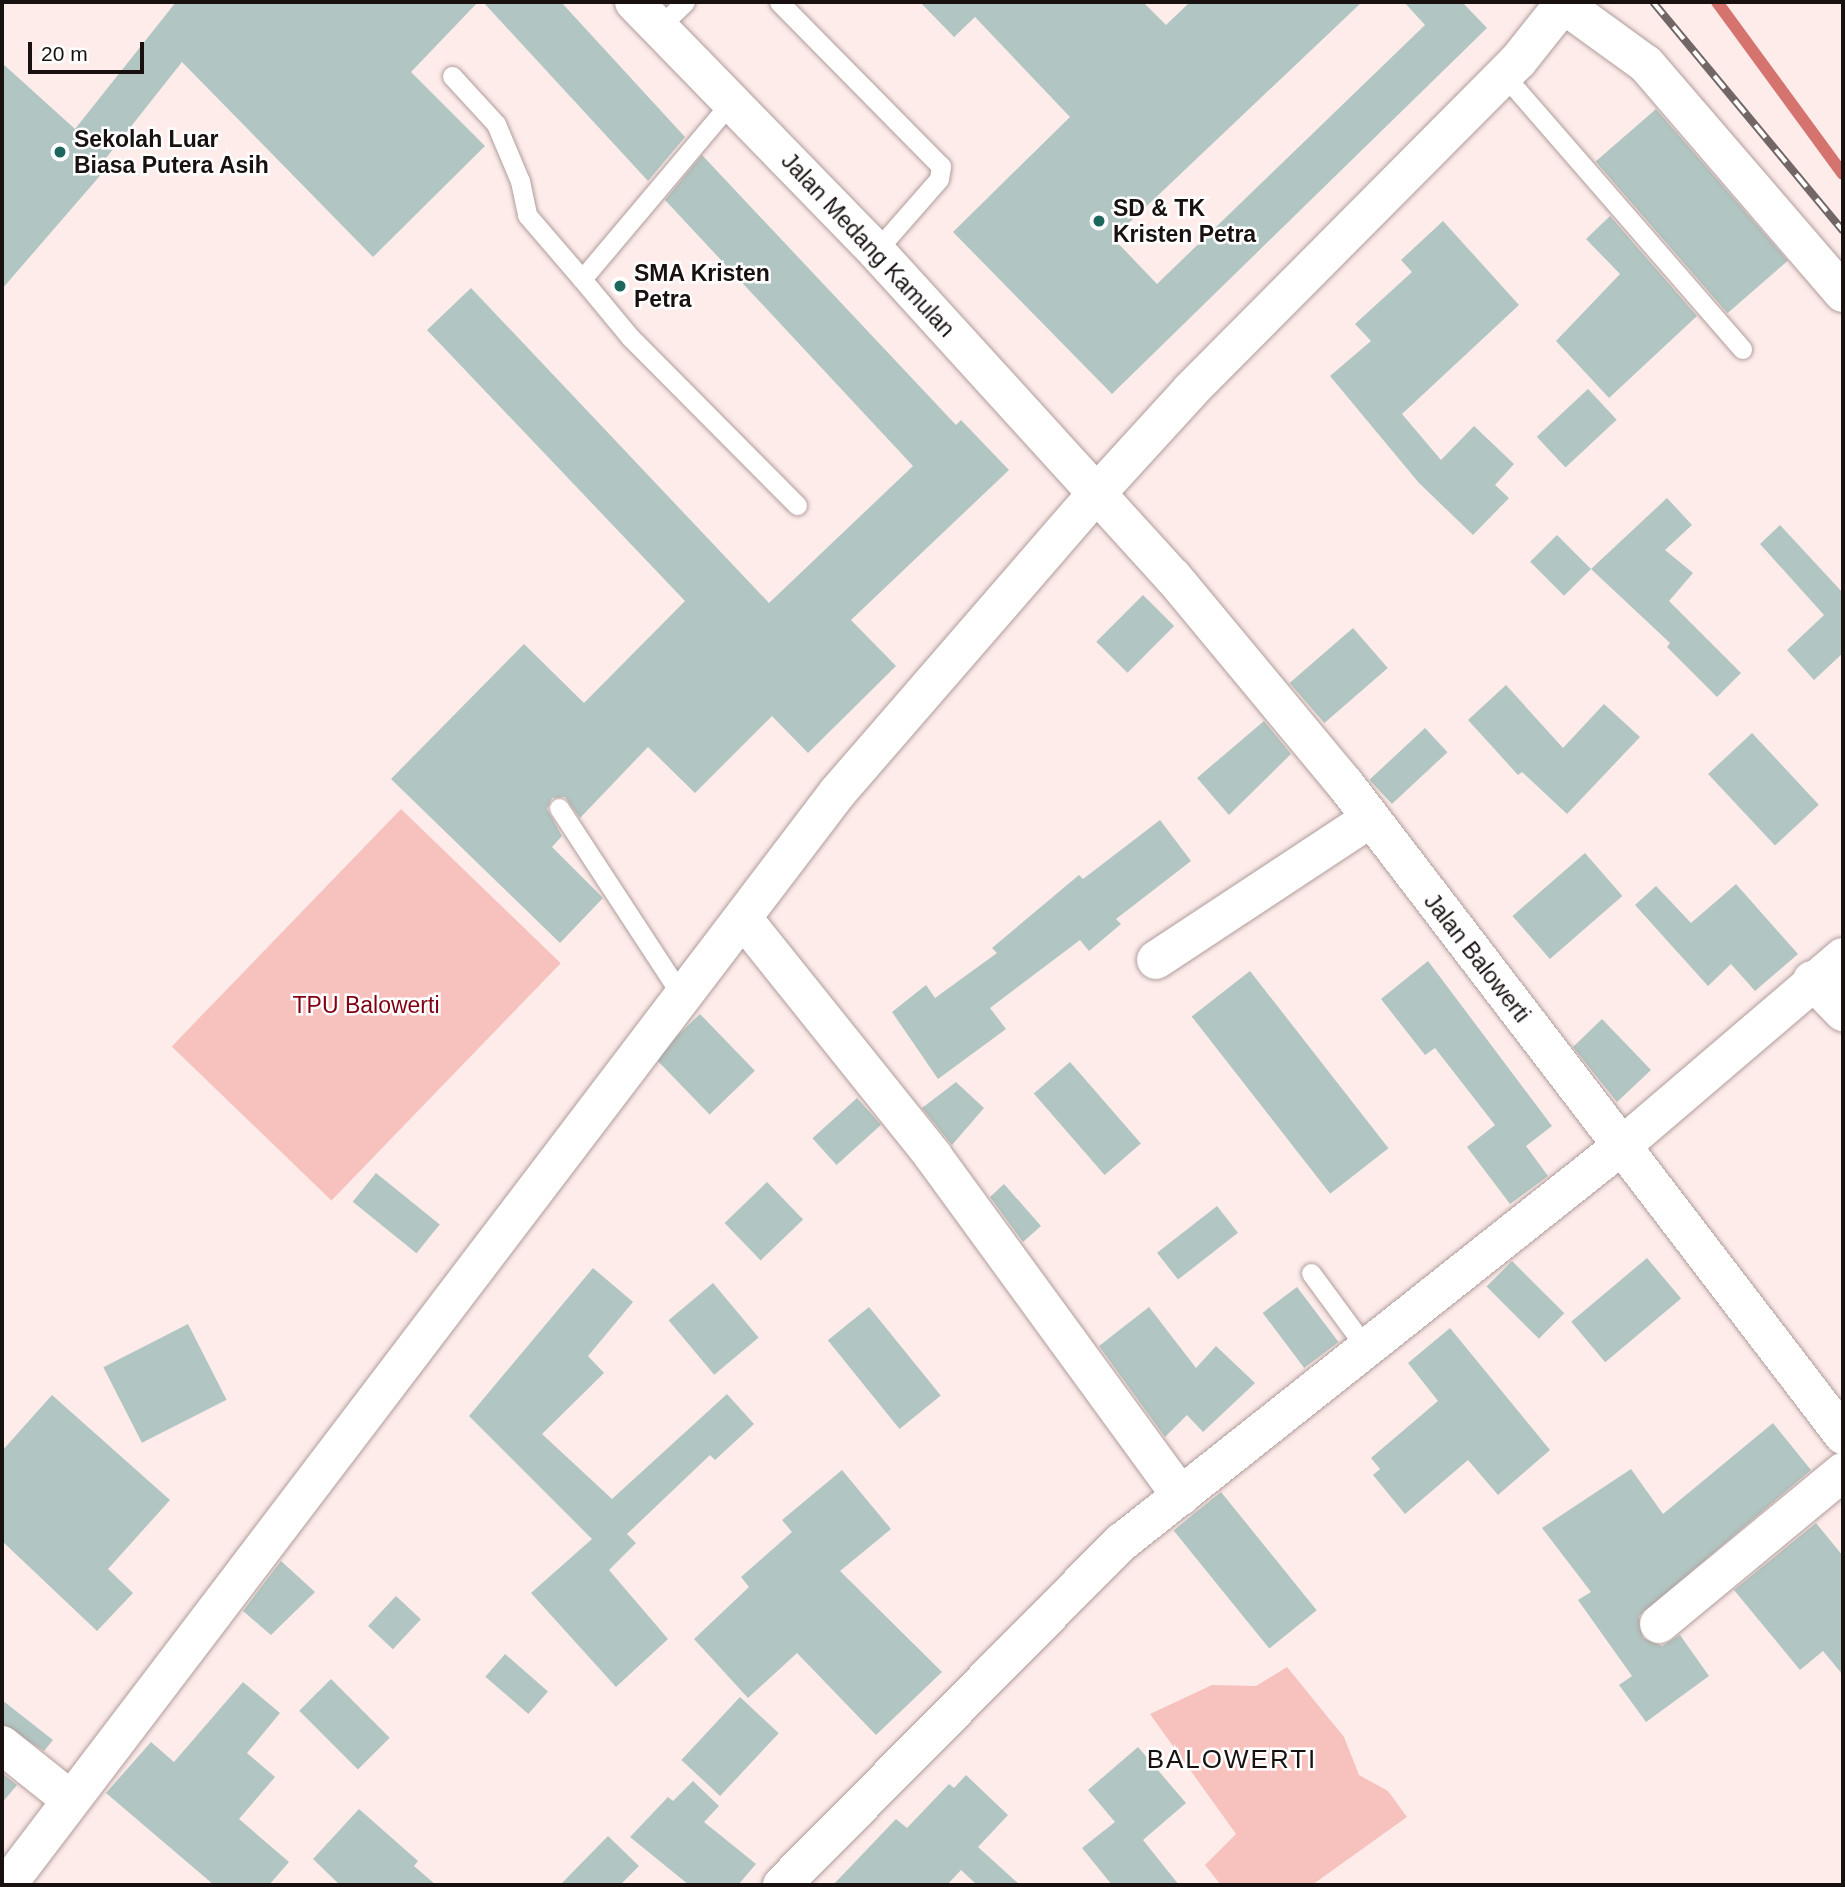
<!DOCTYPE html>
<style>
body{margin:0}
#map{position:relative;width:1845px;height:1887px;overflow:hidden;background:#fdecea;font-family:Helvetica,sans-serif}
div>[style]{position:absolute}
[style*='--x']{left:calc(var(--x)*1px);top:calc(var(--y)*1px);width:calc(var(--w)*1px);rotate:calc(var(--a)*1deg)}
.green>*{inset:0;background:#f7c2be;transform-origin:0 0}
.stream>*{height:12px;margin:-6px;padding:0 6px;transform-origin:6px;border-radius:6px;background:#d5746e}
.building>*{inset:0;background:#b1c6c2;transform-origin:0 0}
.roads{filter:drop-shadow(0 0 2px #b09d9b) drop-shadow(0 0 2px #b09d9b)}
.service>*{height:19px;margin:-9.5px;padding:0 9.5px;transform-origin:9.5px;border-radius:9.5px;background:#fff}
.minor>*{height:38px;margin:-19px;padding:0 19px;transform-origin:19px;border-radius:19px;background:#fff}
.tertiary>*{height:38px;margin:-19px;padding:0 19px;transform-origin:19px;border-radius:19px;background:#fff}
.rail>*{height:8px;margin-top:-4px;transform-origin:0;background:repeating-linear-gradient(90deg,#fff 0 16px,#726766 0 32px);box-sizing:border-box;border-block:2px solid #726766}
.dots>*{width:19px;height:19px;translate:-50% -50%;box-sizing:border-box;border:4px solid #fff;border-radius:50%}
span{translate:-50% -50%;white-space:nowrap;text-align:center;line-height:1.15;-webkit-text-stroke:5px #fff;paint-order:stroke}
.poi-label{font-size:23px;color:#181110;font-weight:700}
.left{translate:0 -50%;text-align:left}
.street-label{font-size:23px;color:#181110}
.park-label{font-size:23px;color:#800012}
.quarter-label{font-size:26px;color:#181110;letter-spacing:2px}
.frame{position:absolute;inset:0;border:4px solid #181110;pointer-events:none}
.scale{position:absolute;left:28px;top:42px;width:116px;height:32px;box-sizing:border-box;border:4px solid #181110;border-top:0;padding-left:9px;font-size:21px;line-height:24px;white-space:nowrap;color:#181110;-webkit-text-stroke:5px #fff;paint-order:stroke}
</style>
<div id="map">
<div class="green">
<i style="left:401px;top:809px;width:222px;height:330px;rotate:44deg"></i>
<i style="clip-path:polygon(1287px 1667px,1344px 1737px,1359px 1775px,1388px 1791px,1407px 1817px,1312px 1885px,1221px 1885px,1205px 1865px,1236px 1834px,1150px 1714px,1212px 1685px,1256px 1686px)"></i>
</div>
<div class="stream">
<i style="--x:1717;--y:2;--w:213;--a:53.8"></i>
</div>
<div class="building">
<i style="clip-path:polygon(176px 2px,478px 2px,411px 72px,485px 146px,373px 257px,182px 62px,106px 158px,111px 163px,2px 289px,2px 63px,75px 129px)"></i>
<i style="clip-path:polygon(483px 2px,561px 2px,685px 137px,648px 181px)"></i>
<i style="clip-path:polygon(920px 2px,1143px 2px,1166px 25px,1190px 2px,1362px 2px,1113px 238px,1157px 284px,1425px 25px,1404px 2px,1462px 2px,1487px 28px,1112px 394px,953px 232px,1070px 117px,975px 17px,954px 37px)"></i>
<i style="left:1656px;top:109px;width:201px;height:80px;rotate:49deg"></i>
<i style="clip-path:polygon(702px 155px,956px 425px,961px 420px,1009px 470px,851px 620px,896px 666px,808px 753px,772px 716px,695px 793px,648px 747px,580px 818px,565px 797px,552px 798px,547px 809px,562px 836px,552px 847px,603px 898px,560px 943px,391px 779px,524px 644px,584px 703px,685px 601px,427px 330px,471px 288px,769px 603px,913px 466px,665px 200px)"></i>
<i style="clip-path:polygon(1610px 216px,1697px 316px,1609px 398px,1556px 341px,1620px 274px,1586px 239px)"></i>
<i style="clip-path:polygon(1443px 221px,1519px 305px,1402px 414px,1441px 460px,1474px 426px,1514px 464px,1495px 485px,1509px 498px,1473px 535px,1419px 483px,1330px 376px,1371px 341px,1355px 324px,1412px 272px,1401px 260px)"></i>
<i style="left:1588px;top:389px;width:42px;height:70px;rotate:47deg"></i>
<i style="clip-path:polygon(1667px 498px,1692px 525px,1665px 550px,1693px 573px,1669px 601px,1741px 673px,1717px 697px,1667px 647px,1670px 643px,1591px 569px)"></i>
<i style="clip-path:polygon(1780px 525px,1843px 593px,1843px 653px,1814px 680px,1787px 650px,1824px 615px,1760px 544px)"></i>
<i style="left:1557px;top:535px;width:48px;height:38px;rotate:45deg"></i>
<i style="left:1143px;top:595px;width:44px;height:66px;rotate:45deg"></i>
<i style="left:1353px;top:628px;width:53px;height:84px;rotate:49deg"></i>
<i style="clip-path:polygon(1506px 685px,1563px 748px,1604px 704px,1640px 737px,1567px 814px,1522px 772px,1518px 775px,1468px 720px)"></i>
<i style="clip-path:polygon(1264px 721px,1291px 754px,1229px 815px,1197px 778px)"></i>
<i style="left:1425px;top:728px;width:33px;height:76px;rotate:47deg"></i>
<i style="left:1752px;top:733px;width:98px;height:60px;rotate:47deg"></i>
<i style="clip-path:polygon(1160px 820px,1191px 861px,1116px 919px,1121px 924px,1089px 951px,1080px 940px,990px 1008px,1006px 1029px,938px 1079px,892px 1012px,926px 985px,935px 998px,997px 953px,992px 948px,1079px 875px,1083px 879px)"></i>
<i style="left:1585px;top:853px;width:57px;height:96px;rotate:49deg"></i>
<i style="clip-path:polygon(1736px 884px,1798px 954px,1755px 991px,1731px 964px,1708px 986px,1635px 905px,1656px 886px,1691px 923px)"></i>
<i style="clip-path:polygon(1428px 961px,1552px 1126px,1526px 1146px,1548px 1176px,1510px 1204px,1467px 1147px,1495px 1125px,1435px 1048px,1425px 1055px,1381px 999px)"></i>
<i style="left:1250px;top:971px;width:225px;height:74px;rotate:52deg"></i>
<i style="left:700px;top:1014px;width:79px;height:63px;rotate:46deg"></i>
<i style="clip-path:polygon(1602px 1019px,1651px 1070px,1617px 1102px,1573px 1047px)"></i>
<i style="left:1070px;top:1062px;width:108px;height:48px;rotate:49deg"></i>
<i style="clip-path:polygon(956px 1082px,984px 1108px,952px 1145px,922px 1108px)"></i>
<i style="left:857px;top:1098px;width:36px;height:60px;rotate:48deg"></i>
<i style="left:376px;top:1173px;width:82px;height:37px;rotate:39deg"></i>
<i style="left:767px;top:1182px;width:52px;height:59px;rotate:46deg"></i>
<i style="clip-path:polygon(1004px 1184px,1041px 1226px,1023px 1242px,990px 1197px)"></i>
<i style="left:1217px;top:1206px;width:34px;height:76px;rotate:52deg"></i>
<i style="left:1647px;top:1258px;width:53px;height:99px;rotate:50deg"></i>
<i style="left:1512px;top:1261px;width:74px;height:36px;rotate:45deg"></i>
<i style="clip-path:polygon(593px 1268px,633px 1302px,588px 1356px,604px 1373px,542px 1434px,612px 1499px,727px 1394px,754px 1424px,715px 1460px,710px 1455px,627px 1534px,636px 1543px,609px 1570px,668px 1639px,616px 1687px,531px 1593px,592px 1539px,469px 1416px)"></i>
<i style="left:713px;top:1283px;width:71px;height:58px;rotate:50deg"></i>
<i style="left:1297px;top:1287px;width:69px;height:43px;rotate:53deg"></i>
<i style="left:869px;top:1307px;width:114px;height:53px;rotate:51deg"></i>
<i style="clip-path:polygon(1149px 1307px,1196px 1368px,1216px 1346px,1255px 1383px,1203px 1432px,1187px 1415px,1165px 1437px,1099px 1346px)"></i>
<i style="left:188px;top:1324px;width:85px;height:95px;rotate:63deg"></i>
<i style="clip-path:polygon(1450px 1328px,1550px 1450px,1498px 1495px,1468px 1460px,1405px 1514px,1373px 1475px,1380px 1469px,1371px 1458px,1438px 1401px,1408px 1363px)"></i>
<i style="clip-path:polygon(52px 1395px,170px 1500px,108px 1569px,133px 1593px,97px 1631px,2px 1541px,2px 1451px)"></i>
<i style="clip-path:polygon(1773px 1423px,1811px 1470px,1639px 1616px,1643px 1638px,1662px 1646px,1680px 1635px,1709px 1676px,1646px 1722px,1619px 1685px,1632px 1676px,1578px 1600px,1591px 1592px,1542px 1528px,1631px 1469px,1663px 1514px)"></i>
<i style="clip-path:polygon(842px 1470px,891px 1529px,840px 1571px,942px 1672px,876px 1735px,797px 1653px,748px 1698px,694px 1639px,749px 1587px,741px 1577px,792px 1532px,782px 1520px)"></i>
<i style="left:1221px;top:1492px;width:152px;height:61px;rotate:51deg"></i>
<i style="clip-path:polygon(1816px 1523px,1843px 1556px,1843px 1675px,1823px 1651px,1800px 1670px,1734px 1590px)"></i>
<i style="clip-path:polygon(281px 1561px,315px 1592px,271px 1635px,243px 1611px)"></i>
<i style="left:396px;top:1596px;width:34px;height:41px;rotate:43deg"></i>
<i style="left:505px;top:1654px;width:57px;height:30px;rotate:41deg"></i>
<i style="left:331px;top:1679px;width:83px;height:45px;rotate:45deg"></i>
<i style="clip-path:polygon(243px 1682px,280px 1713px,247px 1753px,275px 1777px,239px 1819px,289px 1862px,269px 1885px,214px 1885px,106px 1793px,151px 1742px,174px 1762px)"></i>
<i style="left:740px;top:1697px;width:53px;height:86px;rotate:43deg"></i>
<i style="clip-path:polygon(2px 1700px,53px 1740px,44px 1751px,2px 1724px)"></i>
<i style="clip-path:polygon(1138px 1747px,1186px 1803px,1143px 1840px,1179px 1885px,1112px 1885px,1082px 1848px,1115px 1822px,1088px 1790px)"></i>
<i style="clip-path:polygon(2px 1773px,17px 1785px,2px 1803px)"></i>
<i style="clip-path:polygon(966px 1775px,1008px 1815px,978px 1847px,1020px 1885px,977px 1885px,961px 1870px,947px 1885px,833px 1885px,896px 1819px,907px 1828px,949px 1784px,954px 1788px)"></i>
<i style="clip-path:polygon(693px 1781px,719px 1806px,704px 1822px,756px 1864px,738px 1885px,689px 1885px,630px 1837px,668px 1797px,673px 1801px)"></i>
<i style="clip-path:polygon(359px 1809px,418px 1861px,414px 1866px,436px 1885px,340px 1885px,313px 1859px)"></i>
<i style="clip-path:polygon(608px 1836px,639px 1866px,620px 1885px,560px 1885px)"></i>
</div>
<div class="roads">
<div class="service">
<i style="--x:779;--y:2;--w:231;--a:45.4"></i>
<i style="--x:941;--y:166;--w:13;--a:99"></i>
<i style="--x:939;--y:179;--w:96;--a:131.2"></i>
<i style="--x:659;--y:27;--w:36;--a:-44"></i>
<i style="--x:1504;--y:75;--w:363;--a:49"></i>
<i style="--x:452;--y:76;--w:65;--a:47.5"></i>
<i style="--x:496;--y:124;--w:62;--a:67.2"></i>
<i style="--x:520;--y:181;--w:35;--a:78"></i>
<i style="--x:527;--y:215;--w:84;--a:49.3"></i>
<i style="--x:732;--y:101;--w:233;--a:130.1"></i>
<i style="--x:582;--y:279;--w:75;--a:50.4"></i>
<i style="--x:630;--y:337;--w:237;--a:45.2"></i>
<i style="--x:559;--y:808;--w:228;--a:56.8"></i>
<i style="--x:1311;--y:1273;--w:93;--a:53.7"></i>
</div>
<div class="minor">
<i style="--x:1563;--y:4;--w:102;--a:35.9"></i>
<i style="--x:1646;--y:64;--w:302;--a:49.3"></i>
<i style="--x:745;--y:921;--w:301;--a:51.3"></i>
<i style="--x:933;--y:1156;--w:421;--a:53.9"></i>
<i style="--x:1156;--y:960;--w:254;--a:-33.4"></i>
<i style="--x:1812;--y:980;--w:45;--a:45.9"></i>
<i style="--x:1659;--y:1624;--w:239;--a:-39.6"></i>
<i style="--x:2;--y:1745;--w:88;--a:38.6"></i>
<i style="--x:7;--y:1885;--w:1372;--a:-52.76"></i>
<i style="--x:837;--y:793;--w:398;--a:-49.1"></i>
<i style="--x:782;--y:1885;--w:483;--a:-45.3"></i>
<i style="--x:1122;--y:1542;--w:641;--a:-38.41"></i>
<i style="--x:1624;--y:1144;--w:288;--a:-40.5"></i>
</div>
<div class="tertiary">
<i style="--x:634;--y:2;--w:347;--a:45.8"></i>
<i style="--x:876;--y:251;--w:441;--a:47.7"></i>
<i style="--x:1173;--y:577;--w:269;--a:50.3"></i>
<i style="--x:1345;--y:784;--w:820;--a:52.58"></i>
<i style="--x:1098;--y:492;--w:138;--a:-47.6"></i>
<i style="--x:1191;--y:390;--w:464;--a:-45.2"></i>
<i style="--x:1518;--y:61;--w:75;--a:-51.5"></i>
</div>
</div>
<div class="rail">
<i style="--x:1653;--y:2;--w:298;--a:50.3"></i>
</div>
<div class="dots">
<i style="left:60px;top:152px;background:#1e675e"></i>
<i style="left:1099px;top:221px;background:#1e675e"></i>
<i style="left:620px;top:286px;background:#1e675e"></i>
</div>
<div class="poi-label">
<span class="left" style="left:74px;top:152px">Sekolah Luar<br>Biasa Putera Asih</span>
<span class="left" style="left:1113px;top:221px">SD &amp; TK<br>Kristen Petra</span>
<span class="left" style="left:634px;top:286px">SMA Kristen<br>Petra</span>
</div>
<div class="street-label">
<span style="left:868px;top:245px;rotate:47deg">Jalan Medang Kamulan</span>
<span style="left:1477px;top:958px;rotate:52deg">Jalan Balowerti</span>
</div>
<div class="park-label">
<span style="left:366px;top:1005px">TPU Balowerti</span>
</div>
<div class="quarter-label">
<span style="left:1232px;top:1760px">BALOWERTI</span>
</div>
<div class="frame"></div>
<div class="scale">20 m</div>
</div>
